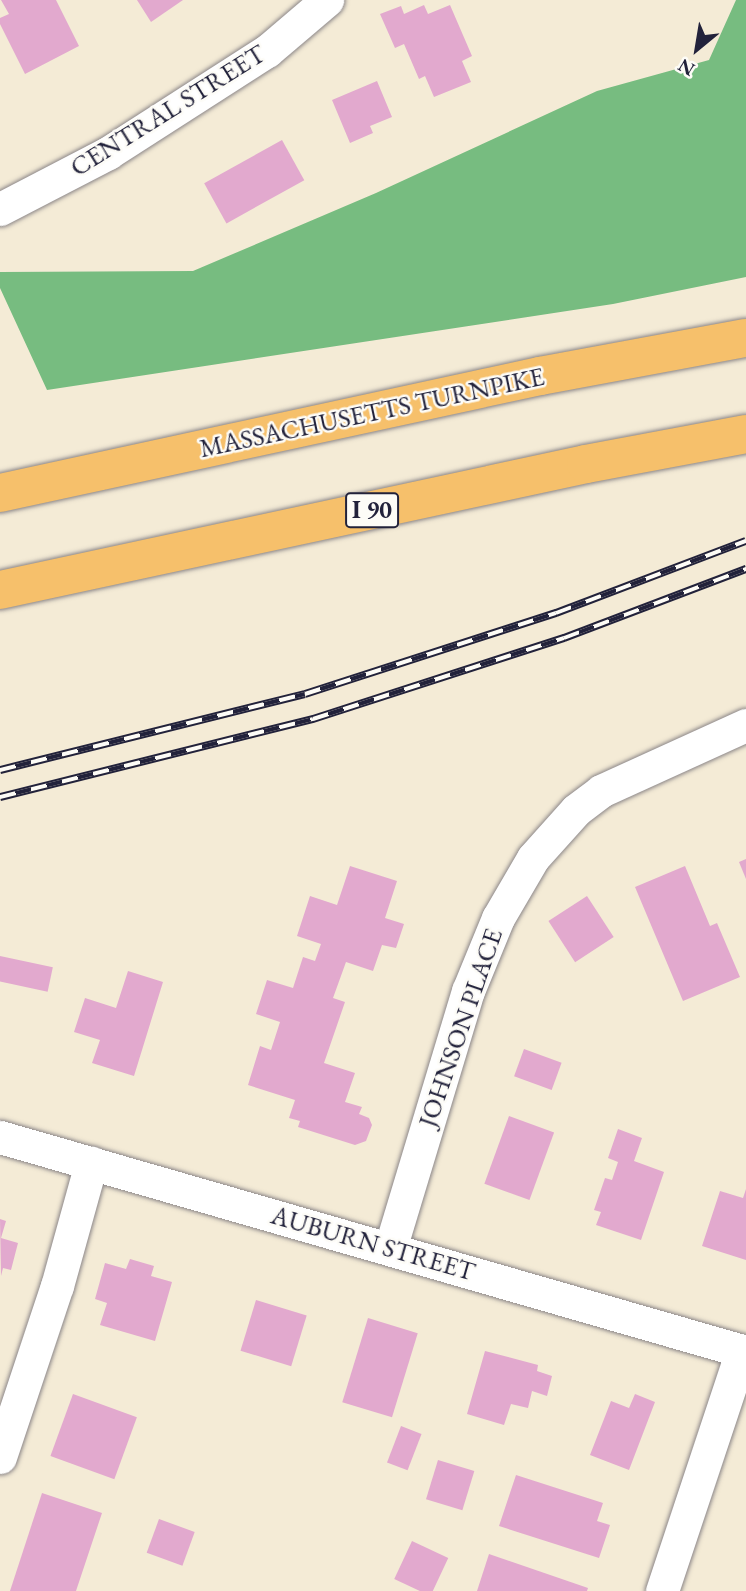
<!DOCTYPE html>
<style>
body{margin:0}
#map{position:relative;width:746px;height:1591px;overflow:hidden;background:#f4ebd6;font-family:"EB Garamond",serif}
div>[style]{position:absolute}
[style*='--x']{left:calc(var(--x)*1px);top:calc(var(--y)*1px);width:calc(var(--w)*1px);rotate:calc(var(--a)*1deg)}
.forest>*{inset:0;background:#77bc80}
.building>*{inset:0;background:#e2a9ce;transform-origin:0 0}
.roads{filter:drop-shadow(0 0 2px #8b8688) drop-shadow(0 0 2px #8b8688)}
.minor>*{height:33px;margin:-16.5px;padding:0 16.5px;transform-origin:16.5px;border-radius:16.5px;background:#fff}
.motorway>*{height:38px;margin:-19px;padding:0 19px;transform-origin:19px;border-radius:19px;background:#f6c06b}
.rail>*{height:8px;margin-top:-4px;transform-origin:0;background:repeating-linear-gradient(90deg,#fdfcf7 0 16px,#22223b 0 32px);box-sizing:border-box;border-block:2px solid #22223b}
span{translate:-50% -50%;white-space:nowrap;text-align:center;line-height:1.15;-webkit-text-stroke:5px #fdfcf7;paint-order:stroke}
.shield-label span{padding:2px 5px;background:#fdfcf7;border:2px solid;border-radius:5px;-webkit-text-stroke-width:0}
.shield-label{font-size:24px;color:#22223b;font-weight:700}
.street-label{font-size:26px;color:#22223b}
.north{position:absolute;left:662px;top:14px;width:70px;height:70px;-webkit-text-stroke:5px #fdfcf7;paint-order:stroke;rotate:210deg;font-size:19px;font-weight:700;line-height:28px;text-align:center;color:#22223b}
.north::after{content:'';display:block;margin:auto;width:24px;height:32px;background:#22223b;clip-path:polygon(50% 0,100% 100%,50% 72%,0 100%)}
</style>
<div id="map">
<div class="forest">
<i style="clip-path:polygon(736px 0,746px 0,746px 277px,613px 304px,47px 390px,0 288px,0 272px,193px 271px,376px 193px,597px 91px,709px 60px)"></i>
</div>
<div class="building">
<i style="clip-path:polygon(1px 0,56px 0,79px 46px,25px 74px,0 24px,0 18px,9px 14px)"></i>
<i style="clip-path:polygon(137px 0,183px 0,151px 22px)"></i>
<i style="clip-path:polygon(424px 5px,428px 14px,450px 5px,472px 56px,462px 61px,471px 82px,434px 97px,425px 76px,419px 79px,404px 44px,395px 48px,380px 14px,401px 6px,404px 14px)"></i>
<i style="clip-path:polygon(377px 81px,392px 117px,370px 126px,373px 133px,350px 143px,332px 100px)"></i>
<i style="left:282px;top:140px;width:46px;height:89px;rotate:61deg"></i>
<i style="clip-path:polygon(746px 859px,746px 879px,739px 862px)"></i>
<i style="clip-path:polygon(350px 866px,397px 881px,385px 918px,404px 924px,396px 948px,382px 945px,373px 971px,346px 962px,333px 998px,345px 1002px,324px 1063px,355px 1073px,345px 1102px,362px 1107px,359px 1114px,369px 1118px,372px 1125px,366px 1141px,355px 1145px,298px 1127px,300px 1121px,289px 1118px,295px 1100px,248px 1085px,260px 1046px,271px 1050px,280px 1022px,256px 1014px,267px 980px,293px 988px,303px 957px,315px 961px,321px 944px,297px 936px,310px 896px,337px 905px)"></i>
<i style="clip-path:polygon(685px 866px,710px 926px,717px 923px,740px 977px,683px 1001px,635px 887px)"></i>
<i style="left:587px;top:896px;width:49px;height:46px;rotate:57deg"></i>
<i style="left:0;top:956px;width:54px;height:25px;rotate:12deg"></i>
<i style="clip-path:polygon(128px 971px,163px 982px,134px 1076px,92px 1063px,100px 1040px,74px 1032px,85px 998px,116px 1008px)"></i>
<i style="left:524px;top:1049px;width:40px;height:29px;rotate:20deg"></i>
<i style="left:509px;top:1116px;width:48px;height:72px;rotate:20deg"></i>
<i style="clip-path:polygon(618px 1129px,642px 1138px,634px 1161px,664px 1172px,641px 1240px,596px 1225px,601px 1212px,594px 1210px,605px 1178px,612px 1180px,618px 1162px,608px 1158px)"></i>
<i style="clip-path:polygon(746px 1189px,746px 1260px,702px 1246px,720px 1191px,743px 1198px)"></i>
<i style="clip-path:polygon(0 1219px,6px 1221px,1px 1238px,18px 1243px,11px 1270px,3px 1268px,1px 1276px)"></i>
<i style="clip-path:polygon(130px 1259px,154px 1266px,151px 1276px,172px 1282px,155px 1341px,100px 1325px,107px 1303px,95px 1299px,105px 1263px,126px 1269px)"></i>
<i style="left:256px;top:1300px;width:53px;height:53px;rotate:17deg"></i>
<i style="left:368px;top:1318px;width:52px;height:88px;rotate:17deg"></i>
<i style="clip-path:polygon(485px 1351px,538px 1365px,537px 1371px,552px 1376px,547px 1396px,532px 1391px,528px 1408px,511px 1404px,504px 1425px,467px 1414px)"></i>
<i style="left:73px;top:1394px;width:68px;height:66px;rotate:20deg"></i>
<i style="clip-path:polygon(635px 1394px,655px 1402px,629px 1470px,590px 1455px,611px 1401px,629px 1408px)"></i>
<i style="left:401px;top:1426px;width:22px;height:39px;rotate:21deg"></i>
<i style="left:438px;top:1460px;width:38px;height:41px;rotate:17deg"></i>
<i style="clip-path:polygon(516px 1475px,603px 1503px,597px 1521px,610px 1525px,599px 1558px,499px 1526px)"></i>
<i style="clip-path:polygon(42px 1493px,102px 1513px,76px 1591px,10px 1591px)"></i>
<i style="left:159px;top:1519px;width:38px;height:36px;rotate:20deg"></i>
<i style="left:412px;top:1541px;width:40px;height:42px;rotate:25deg"></i>
<i style="clip-path:polygon(489px 1554px,588px 1588px,587px 1591px,477px 1591px)"></i>
</div>
<div class="roads">
<div class="minor">
<i style="--x:0;--y:209;--w:122;--a:-27.4"></i>
<i style="--x:108;--y:153;--w:189;--a:-32.7"></i>
<i style="--x:267;--y:51;--w:79;--a:-40.4"></i>
<i style="--x:0;--y:1137;--w:776;--a:16.08"></i>
<i style="--x:390;--y:1249;--w:270;--a:-73.2"></i>
<i style="--x:468;--y:991;--w:79;--a:-67.7"></i>
<i style="--x:498;--y:918;--w:69;--a:-59.7"></i>
<i style="--x:533;--y:858;--w:64;--a:-48.1"></i>
<i style="--x:576;--y:810;--w:31;--a:-37"></i>
<i style="--x:601;--y:791;--w:159;--a:-24.5"></i>
<i style="--x:0;--y:1457;--w:180;--a:-71.6"></i>
<i style="--x:57;--y:1286;--w:128;--a:-74.5"></i>
<i style="--x:662;--y:1591;--w:253;--a:-71.6"></i>
</div>
<div class="motorway">
<i style="--x:0;--y:493;--w:553;--a:-12.23"></i>
<i style="--x:540;--y:376;--w:209;--a:-10.5"></i>
<i style="--x:0;--y:590;--w:599;--a:-12.13"></i>
<i style="--x:586;--y:464;--w:163;--a:-10.6"></i>
</div>
</div>
<div class="rail">
<i style="--x:0;--y:770;--w:314;--a:-14"></i>
<i style="--x:305;--y:694;--w:264;--a:-17.9"></i>
<i style="--x:556;--y:613;--w:203;--a:-20.8"></i>
<i style="--x:0;--y:797;--w:323;--a:-14"></i>
<i style="--x:313;--y:719;--w:264;--a:-17.9"></i>
<i style="--x:564;--y:638;--w:195;--a:-20.8"></i>
</div>
<div class="shield-label">
<span style="left:372px;top:510px">I 90</span>
</div>
<div class="street-label">
<span style="left:168px;top:111px;rotate:-32deg">CENTRAL STREET</span>
<span style="left:372px;top:413px;rotate:-12deg">MASSACHUSETTS TURNPIKE</span>
<span style="left:461px;top:1028px;rotate:-71deg">JOHNSON PLACE</span>
<span style="left:373px;top:1244px;rotate:16deg">AUBURN STREET</span>
</div>
<div class="north">N</div>
</div>
